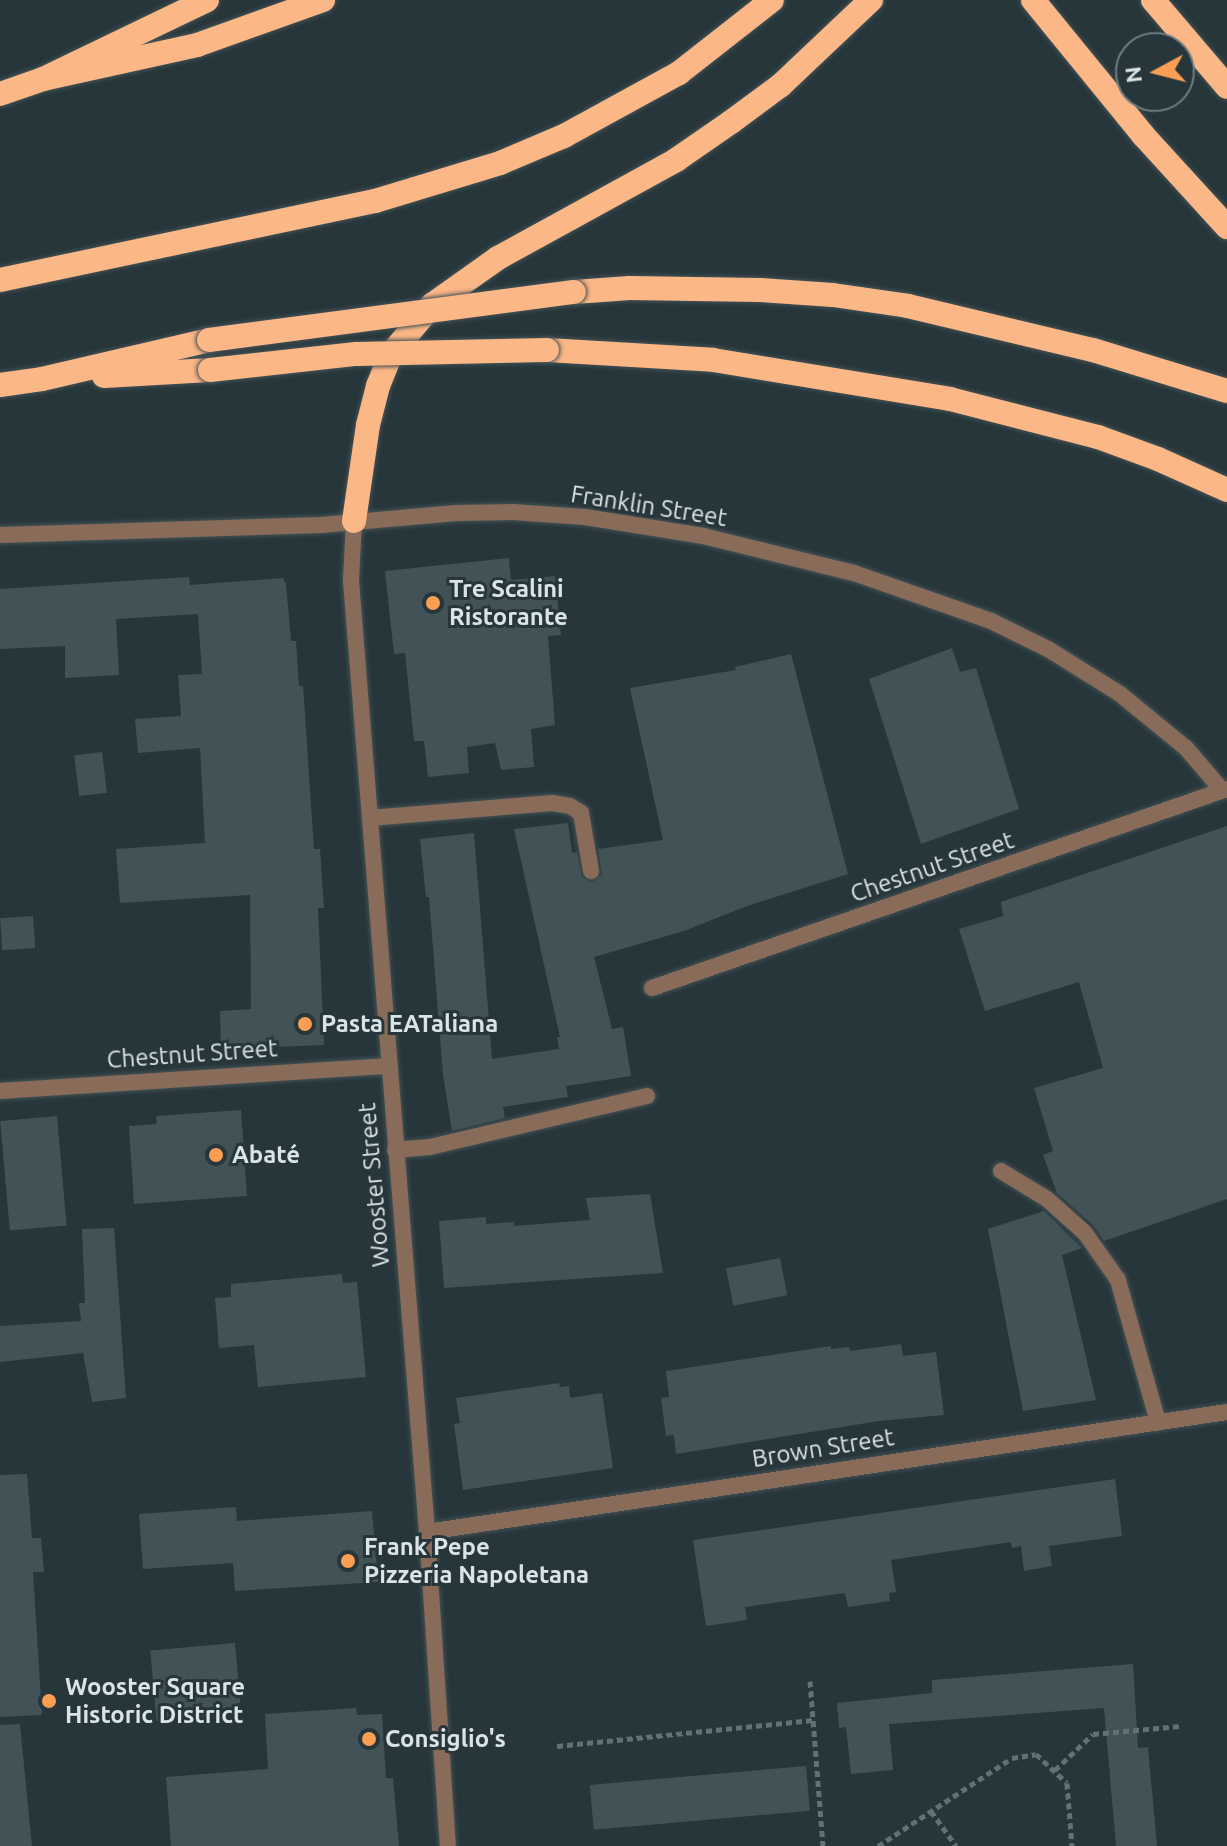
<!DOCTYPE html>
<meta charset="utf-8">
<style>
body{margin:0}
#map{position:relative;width:1227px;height:1846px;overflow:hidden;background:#27363a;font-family:Ubuntu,sans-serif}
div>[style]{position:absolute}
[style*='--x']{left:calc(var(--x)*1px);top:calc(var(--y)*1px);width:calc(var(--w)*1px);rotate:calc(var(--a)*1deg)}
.building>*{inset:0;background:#425357;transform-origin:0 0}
.path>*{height:5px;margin-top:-2.5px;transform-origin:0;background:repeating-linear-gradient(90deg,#637074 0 6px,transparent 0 10px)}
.roads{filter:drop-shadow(0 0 2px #445256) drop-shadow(0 0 2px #445256)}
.lane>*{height:16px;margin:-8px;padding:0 8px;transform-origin:8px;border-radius:8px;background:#886b58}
.street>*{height:16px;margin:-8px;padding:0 8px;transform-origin:8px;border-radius:8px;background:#886b58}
.highway>*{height:24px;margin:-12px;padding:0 12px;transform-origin:12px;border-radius:12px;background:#fcb786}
.bridges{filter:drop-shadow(0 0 2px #445256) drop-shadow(0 0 2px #445256)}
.highway-bridge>*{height:24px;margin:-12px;padding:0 12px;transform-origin:12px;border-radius:12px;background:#fcb786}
.dots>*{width:22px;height:22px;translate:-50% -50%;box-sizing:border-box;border:4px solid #27363a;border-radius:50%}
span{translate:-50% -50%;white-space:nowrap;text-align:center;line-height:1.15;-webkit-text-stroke:6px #27363a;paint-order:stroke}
.street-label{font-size:24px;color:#dae4e7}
.poi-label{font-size:24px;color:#dae4e7;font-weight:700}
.left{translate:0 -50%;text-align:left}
.north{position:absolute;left:1115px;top:32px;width:80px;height:80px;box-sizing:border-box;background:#27363a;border:2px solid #6f7c7f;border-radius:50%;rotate:263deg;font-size:22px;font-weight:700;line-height:32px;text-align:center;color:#dae4e7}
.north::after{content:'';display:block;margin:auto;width:28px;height:36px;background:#fc9d54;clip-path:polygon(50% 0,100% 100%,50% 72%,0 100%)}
</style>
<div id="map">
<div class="building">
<i style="clip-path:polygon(509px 558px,511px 580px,555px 576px,561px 635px,548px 636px,555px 725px,531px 729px,534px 767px,501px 770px,495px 743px,467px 747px,469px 773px,428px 777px,424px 741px,414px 741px,405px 653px,394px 654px,385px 571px)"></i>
<i style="clip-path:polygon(189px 577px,190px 585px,283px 578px,286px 584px,291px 641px,296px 641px,299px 686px,303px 686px,314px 849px,320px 849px,324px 908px,318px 908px,324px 1045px,221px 1049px,220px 1011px,251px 1009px,250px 895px,120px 903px,116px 849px,205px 843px,200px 748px,138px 753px,135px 719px,181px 716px,178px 675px,202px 674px,198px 614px,116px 619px,119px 675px,65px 678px,65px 646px,0 649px,0 589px)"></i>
<i style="clip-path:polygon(952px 648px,960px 672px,976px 668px,1019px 809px,921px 844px,869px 679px)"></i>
<i style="clip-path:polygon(791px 654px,848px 874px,747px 906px,684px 931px,594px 957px,612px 1029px,623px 1027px,631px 1076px,566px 1086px,568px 1097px,503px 1107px,505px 1118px,452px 1131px,443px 1075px,429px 897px,426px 897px,420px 839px,474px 833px,492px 1059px,559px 1049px,557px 1037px,560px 1037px,514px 829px,568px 823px,572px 853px,577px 852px,582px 877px,592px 882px,602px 874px,598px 849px,663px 840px,630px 688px,736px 670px,735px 667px)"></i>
<i style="left:102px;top:752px;width:41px;height:28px;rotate:83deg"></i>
<i style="clip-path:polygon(1227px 826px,1227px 1199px,1104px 1241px,1093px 1225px,1057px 1193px,1043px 1155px,1053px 1151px,1034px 1088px,1103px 1068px,1079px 982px,985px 1011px,959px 929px,1003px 916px,1001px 902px)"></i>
<i style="left:33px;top:916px;width:32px;height:33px;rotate:86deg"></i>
<i style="clip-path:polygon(241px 1110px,247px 1196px,134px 1204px,129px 1126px,157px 1124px,156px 1116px)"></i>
<i style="left:57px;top:1116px;width:110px;height:57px;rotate:85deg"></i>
<i style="clip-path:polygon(650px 1194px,663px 1273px,444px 1288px,439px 1221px,486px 1217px,486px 1224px,514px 1222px,514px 1226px,590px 1220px,586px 1198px)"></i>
<i style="clip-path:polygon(1044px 1211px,1082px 1248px,1062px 1255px,1096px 1400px,1023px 1411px,988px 1229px)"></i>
<i style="clip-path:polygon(114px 1228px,126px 1398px,92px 1402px,83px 1353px,0 1362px,0 1326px,81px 1321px,79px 1303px,85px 1303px,82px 1229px)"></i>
<i style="left:780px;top:1258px;width:38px;height:55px;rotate:79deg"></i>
<i style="clip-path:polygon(342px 1274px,343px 1283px,357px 1282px,366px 1377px,258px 1387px,254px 1345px,219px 1348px,215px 1298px,231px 1297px,231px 1284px)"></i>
<i style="clip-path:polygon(901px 1344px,903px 1356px,936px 1352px,944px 1415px,879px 1421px,676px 1454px,674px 1435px,666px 1436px,661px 1398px,669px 1397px,666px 1371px,831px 1346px,831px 1349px,849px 1347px,850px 1351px)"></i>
<i style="clip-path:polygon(559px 1383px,560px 1387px,569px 1386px,570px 1398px,602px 1393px,613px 1468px,463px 1490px,454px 1424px,460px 1423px,456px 1398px)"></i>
<i style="clip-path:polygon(27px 1474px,32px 1538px,41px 1538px,44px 1572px,33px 1572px,42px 1715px,0 1717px,0 1475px)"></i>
<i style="clip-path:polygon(1115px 1479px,1122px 1536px,1049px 1546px,1052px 1566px,1024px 1571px,1021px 1546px,1012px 1548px,1011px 1542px,891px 1560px,896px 1592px,889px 1593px,890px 1601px,848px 1607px,845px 1593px,745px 1607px,747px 1620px,706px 1626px,693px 1540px)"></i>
<i style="clip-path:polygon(236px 1507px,237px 1521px,372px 1511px,378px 1582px,235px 1591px,233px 1563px,143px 1569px,139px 1514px)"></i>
<i style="left:235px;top:1643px;width:71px;height:85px;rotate:85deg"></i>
<i style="clip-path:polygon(1133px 1664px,1138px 1748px,1148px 1747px,1157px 1846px,1116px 1846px,1104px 1708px,889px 1724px,893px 1770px,851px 1774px,846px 1727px,839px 1728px,837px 1703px,932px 1693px,932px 1680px)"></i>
<i style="clip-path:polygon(356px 1708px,357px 1715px,382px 1714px,386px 1778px,393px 1778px,399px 1846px,171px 1846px,166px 1777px,268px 1769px,265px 1714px)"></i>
<i style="clip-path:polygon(20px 1724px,32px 1846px,0 1846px,0 1725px)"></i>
<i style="left:806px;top:1766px;width:45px;height:217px;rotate:85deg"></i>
</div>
<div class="path">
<i style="--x:810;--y:1681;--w:166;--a:85.5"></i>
<i style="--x:557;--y:1746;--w:257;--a:-5.8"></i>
<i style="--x:1055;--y:1770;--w:52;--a:-43.5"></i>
<i style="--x:1093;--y:1734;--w:87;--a:-5.3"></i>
<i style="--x:931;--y:1811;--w:43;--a:54.5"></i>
<i style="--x:878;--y:1846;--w:160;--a:-33.3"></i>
<i style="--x:1012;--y:1758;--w:24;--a:-9"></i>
<i style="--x:1036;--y:1754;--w:42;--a:43.1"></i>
<i style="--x:1067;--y:1783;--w:63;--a:85.5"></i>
</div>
<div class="roads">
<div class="lane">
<i style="--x:370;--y:818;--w:183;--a:-4.7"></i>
<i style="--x:552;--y:803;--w:18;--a:9"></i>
<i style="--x:570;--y:806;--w:13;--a:32"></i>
<i style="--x:581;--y:813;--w:59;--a:80.2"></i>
<i style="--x:395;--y:1150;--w:35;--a:-5"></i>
<i style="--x:430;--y:1147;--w:223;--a:-13.2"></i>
<i style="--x:1001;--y:1171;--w:54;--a:31.3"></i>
<i style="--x:1047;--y:1199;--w:51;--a:41.8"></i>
<i style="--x:1085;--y:1233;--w:57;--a:54.9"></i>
<i style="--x:1118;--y:1280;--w:148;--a:74.3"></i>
</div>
<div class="street">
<i style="--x:354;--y:521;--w:60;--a:92.9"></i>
<i style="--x:351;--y:581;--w:954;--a:85.43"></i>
<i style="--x:427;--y:1532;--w:315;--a:86.2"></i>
<i style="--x:0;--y:535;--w:321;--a:-1.8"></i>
<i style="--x:321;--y:525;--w:136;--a:-5.1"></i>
<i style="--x:456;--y:513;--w:57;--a:-1"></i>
<i style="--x:513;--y:512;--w:72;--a:4"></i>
<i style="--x:585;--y:517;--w:120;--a:9.1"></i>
<i style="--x:703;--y:536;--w:155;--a:13.8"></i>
<i style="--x:854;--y:573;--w:145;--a:19.3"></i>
<i style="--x:991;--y:621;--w:64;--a:26.2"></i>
<i style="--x:1048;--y:649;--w:85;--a:32"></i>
<i style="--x:1120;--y:694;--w:85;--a:39.3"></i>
<i style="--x:1186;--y:748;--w:55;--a:49.4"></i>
<i style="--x:652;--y:988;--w:608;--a:-19.09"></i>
<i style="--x:0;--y:1091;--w:389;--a:-3.7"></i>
<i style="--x:427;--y:1532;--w:809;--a:-8.53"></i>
</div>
<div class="highway">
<i style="--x:1033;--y:0;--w:174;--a:50.8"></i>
<i style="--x:1143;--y:135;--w:125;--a:47.6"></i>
<i style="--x:1153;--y:0;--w:114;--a:49.6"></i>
<i style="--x:43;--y:79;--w:158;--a:-12.4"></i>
<i style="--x:197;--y:45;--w:134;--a:-19.7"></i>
<i style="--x:0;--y:94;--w:46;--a:-19.2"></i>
<i style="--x:43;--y:79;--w:182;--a:-25.7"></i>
<i style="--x:0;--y:280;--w:383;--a:-11.9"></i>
<i style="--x:375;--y:201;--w:131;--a:-16.9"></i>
<i style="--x:500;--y:163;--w:69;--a:-22.9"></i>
<i style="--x:564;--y:136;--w:131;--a:-28.7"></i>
<i style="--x:679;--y:73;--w:118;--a:-38.1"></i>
<i style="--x:574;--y:292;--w:56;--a:-4.1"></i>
<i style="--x:630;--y:288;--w:130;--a:0.9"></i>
<i style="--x:760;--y:290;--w:73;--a:3.9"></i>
<i style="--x:833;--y:295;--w:76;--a:8.3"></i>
<i style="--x:908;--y:306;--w:190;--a:13.4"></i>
<i style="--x:1093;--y:350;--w:140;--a:17"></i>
<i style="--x:547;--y:350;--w:166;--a:3.4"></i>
<i style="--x:713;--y:360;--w:240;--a:9.3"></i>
<i style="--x:950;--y:399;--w:153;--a:14.4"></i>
<i style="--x:1098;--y:437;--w:64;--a:20.1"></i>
<i style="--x:1158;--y:459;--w:76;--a:24.2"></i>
<i style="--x:104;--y:376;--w:106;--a:-3.2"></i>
<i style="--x:0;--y:385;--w:42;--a:-8.1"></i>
<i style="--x:42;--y:379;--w:171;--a:-13.1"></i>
<i style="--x:354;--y:521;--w:97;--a:-81.7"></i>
<i style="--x:368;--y:425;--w:40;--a:-75.6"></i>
<i style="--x:378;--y:386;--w:35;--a:-68"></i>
<i style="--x:391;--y:354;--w:65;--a:-50"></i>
<i style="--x:433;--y:304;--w:80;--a:-35.3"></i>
<i style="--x:498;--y:258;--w:203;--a:-28.8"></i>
<i style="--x:676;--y:160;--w:67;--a:-34.6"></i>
<i style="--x:731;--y:122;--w:62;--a:-36.5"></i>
<i style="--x:781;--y:85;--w:124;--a:-43.4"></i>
</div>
</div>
<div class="bridges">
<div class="highway-bridge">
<i style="--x:209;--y:340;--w:368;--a:-7.5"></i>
<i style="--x:210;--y:370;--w:147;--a:-6.3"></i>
<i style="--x:356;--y:354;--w:191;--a:-1.2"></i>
</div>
</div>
<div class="dots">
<i style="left:433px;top:603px;background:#fc9d54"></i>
<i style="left:305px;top:1024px;background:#fc9d54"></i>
<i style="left:216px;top:1155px;background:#fc9d54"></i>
<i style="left:348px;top:1561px;background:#fc9d54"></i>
<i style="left:49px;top:1701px;background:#fc9d54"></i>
<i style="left:369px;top:1739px;background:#fc9d54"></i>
</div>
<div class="street-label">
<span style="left:649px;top:506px;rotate:9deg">Franklin Street</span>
<span style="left:932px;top:867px;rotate:-19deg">Chestnut Street</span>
<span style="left:192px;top:1054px;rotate:-4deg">Chestnut Street</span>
<span style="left:374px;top:1185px;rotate:-95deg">Wooster Street</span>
<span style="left:823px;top:1448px;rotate:-9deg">Brown Street</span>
</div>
<div class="poi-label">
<span class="left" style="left:449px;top:603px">Tre Scalini<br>Ristorante</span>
<span class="left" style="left:321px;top:1024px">Pasta EATaliana</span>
<span class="left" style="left:232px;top:1155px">Abaté</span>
<span class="left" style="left:364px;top:1561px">Frank Pepe<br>Pizzeria Napoletana</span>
<span class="left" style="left:65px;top:1701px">Wooster Square<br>Historic District</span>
<span class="left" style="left:385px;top:1739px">Consiglio's</span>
</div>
<div class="north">N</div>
</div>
